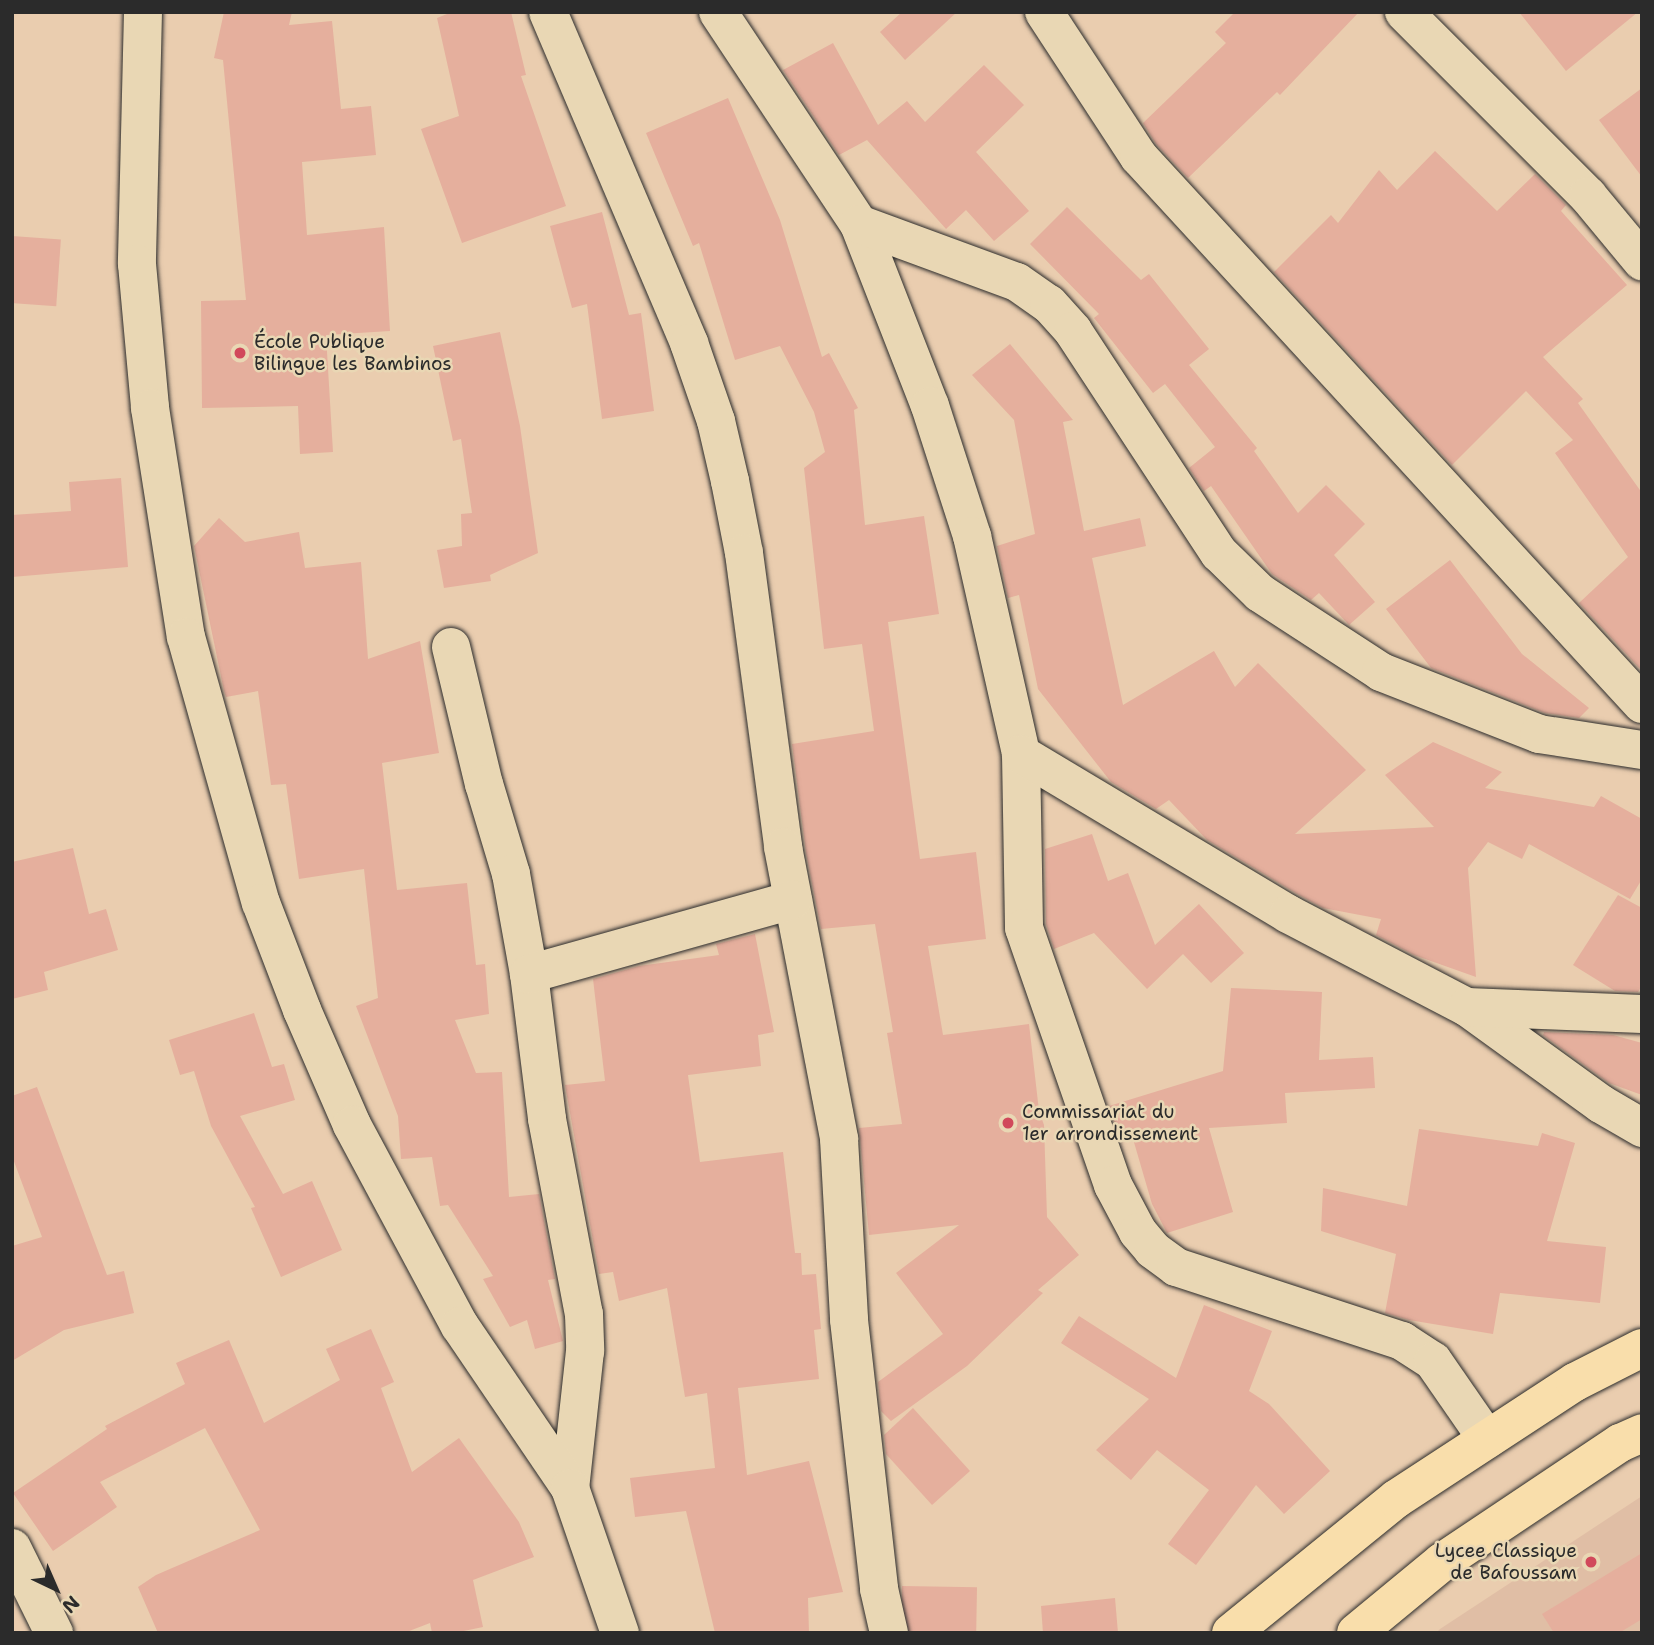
<!DOCTYPE html>
<meta charset="utf-8">
<style>
body{margin:0}
#map{position:relative;width:1654px;height:1645px;overflow:hidden;background:#eacdaf;font-family:"Shantell Sans",sans-serif}
div>[style]{position:absolute}
[style*='--x']{left:calc(var(--x)*1px);top:calc(var(--y)*1px);width:calc(var(--w)*1px);rotate:calc(var(--a)*1deg)}
.built>*{inset:0;background:#e0bea5}
.building>*{inset:0;background:#e5af9d;transform-origin:0 0}
.roads{filter:drop-shadow(0 0 2px #2b2b2b) drop-shadow(0 0 2px #2b2b2b)}
.minor>*{height:38px;margin:-19px;padding:0 19px;transform-origin:19px;border-radius:19px;background:#e9d7b4}
.tertiary>*{height:38px;margin:-19px;padding:0 19px;transform-origin:19px;border-radius:19px;background:#e9d7b4}
.primary>*{height:38px;margin:-19px;padding:0 19px;transform-origin:19px;border-radius:19px;background:#f9deab}
.dots>*{width:19px;height:19px;translate:-50% -50%;box-sizing:border-box;border:4px solid #e9d7b4;border-radius:50%}
span{translate:-50% -50%;white-space:nowrap;text-align:center;line-height:1.15;-webkit-text-stroke:5px #e9d7b4;paint-order:stroke}
.poi-label{font-size:19px;color:#2b2b2b}
.left{translate:0 -50%;text-align:left}
.right{translate:-100% -50%;text-align:right}
.frame{position:absolute;inset:0;border:14px solid #2b2b2b;pointer-events:none}
.north{position:absolute;left:21px;top:1554px;width:70px;height:70px;-webkit-text-stroke:5px #e9d7b4;paint-order:stroke;rotate:136deg;font-size:19px;font-weight:700;line-height:28px;text-align:center;color:#2b2b2b}
.north::after{content:'';display:block;margin:auto;width:24px;height:32px;background:#2b2b2b;clip-path:polygon(50% 0,100% 100%,50% 72%,0 100%)}
</style>
<div id="map">
<div class="built">
<i style="clip-path:polygon(1642px 1496px,1642px 1633px,1436px 1633px,1440px 1629px)"></i>
</div>
<div class="building">
<i style="clip-path:polygon(224px 12px,292px 12px,289px 25px,332px 21px,341px 109px,371px 106px,376px 155px,302px 162px,307px 235px,384px 227px,390px 331px,326px 335px,333px 452px,300px 454px,298px 406px,202px 408px,201px 301px,246px 300px,223px 60px,214px 58px)"></i>
<i style="clip-path:polygon(452px 12px,511px 12px,526px 75px,521px 76px,566px 206px,462px 243px,421px 129px,459px 116px,437px 18px)"></i>
<i style="clip-path:polygon(902px 12px,957px 12px,905px 60px,880px 32px)"></i>
<i style="clip-path:polygon(1235px 12px,1359px 12px,1280px 95px,1277px 92px,1188px 178px,1156px 144px,1143px 123px,1226px 43px,1215px 32px)"></i>
<i style="clip-path:polygon(1519px 12px,1638px 12px,1566px 71px)"></i>
<i style="clip-path:polygon(833px 43px,878px 125px,907px 101px,925px 122px,984px 65px,1024px 105px,976px 152px,1029px 211px,994px 241px,966px 210px,946px 229px,867px 140px,839px 155px,783px 70px)"></i>
<i style="clip-path:polygon(1642px 88px,1642px 177px,1599px 120px)"></i>
<i style="clip-path:polygon(728px 98px,780px 220px,822px 357px,829px 353px,858px 408px,854px 410px,865px 525px,924px 516px,939px 614px,888px 622px,920px 859px,976px 852px,986px 939px,928px 946px,943px 1035px,1029px 1024px,1039px 1111px,1044px 1125px,1047px 1217px,1079px 1255px,1038px 1290px,1043px 1293px,967px 1366px,891px 1421px,881px 1411px,878px 1382px,943px 1334px,896px 1273px,959px 1225px,869px 1235px,859px 1128px,902px 1124px,887px 1033px,893px 1032px,875px 924px,821px 929px,806px 853px,792px 744px,874px 731px,862px 644px,824px 649px,804px 468px,825px 452px,814px 412px,780px 346px,735px 360px,699px 243px,693px 246px,646px 133px)"></i>
<i style="clip-path:polygon(1435px 151px,1497px 211px,1535px 174px,1566px 205px,1561px 211px,1627px 285px,1543px 357px,1583px 399px,1578px 403px,1642px 493px,1642px 671px,1579px 603px,1628px 557px,1555px 453px,1573px 440px,1526px 391px,1452px 465px,1274px 272px,1331px 215px,1338px 223px,1379px 170px,1397px 190px)"></i>
<i style="clip-path:polygon(1067px 207px,1141px 280px,1149px 274px,1209px 349px,1189px 365px,1257px 448px,1254px 451px,1298px 513px,1326px 485px,1365px 524px,1334px 555px,1375px 602px,1349px 625px,1319px 593px,1311px 600px,1272px 574px,1211px 486px,1204px 491px,1189px 468px,1215px 447px,1165px 384px,1153px 393px,1094px 318px,1099px 314px,1030px 244px)"></i>
<i style="clip-path:polygon(602px 212px,629px 315px,641px 313px,654px 411px,602px 419px,587px 304px,572px 308px,550px 226px)"></i>
<i style="left:12px;top:236px;width:49px;height:67px;rotate:4deg"></i>
<i style="clip-path:polygon(500px 332px,520px 426px,538px 553px,490px 575px,491px 581px,444px 588px,437px 550px,462px 546px,461px 514px,472px 513px,461px 439px,453px 441px,433px 346px)"></i>
<i style="clip-path:polygon(1010px 344px,1073px 420px,1063px 422px,1084px 531px,1140px 518px,1146px 546px,1092px 558px,1123px 705px,1214px 651px,1235px 687px,1258px 663px,1366px 770px,1295px 834px,1434px 827px,1385px 775px,1433px 742px,1502px 772px,1485px 788px,1594px 807px,1601px 796px,1642px 819px,1642px 879px,1630px 899px,1529px 844px,1522px 859px,1488px 842px,1468px 868px,1476px 977px,1414px 955px,1376px 935px,1381px 919px,1323px 908px,1299px 895px,1207px 840px,1169px 800px,1156px 809px,1111px 782px,1038px 689px,1019px 595px,1008px 598px,997px 546px,1035px 534px,1014px 420px,972px 375px)"></i>
<i style="clip-path:polygon(121px 478px,128px 567px,12px 577px,12px 515px,71px 511px,69px 482px)"></i>
<i style="clip-path:polygon(219px 518px,245px 542px,299px 532px,305px 568px,361px 562px,368px 659px,420px 641px,439px 753px,382px 763px,397px 890px,467px 883px,476px 965px,485px 964px,489px 1014px,455px 1020px,476px 1073px,502px 1072px,509px 1197px,539px 1194px,555px 1279px,548px 1280px,563px 1341px,535px 1349px,527px 1320px,510px 1327px,483px 1279px,493px 1276px,448px 1205px,440px 1206px,432px 1157px,401px 1159px,398px 1116px,356px 1006px,378px 998px,364px 869px,299px 879px,286px 784px,271px 785px,258px 691px,226px 697px,224px 691px,194px 546px)"></i>
<i style="clip-path:polygon(1450px 560px,1522px 654px,1589px 708px,1579px 718px,1545px 713px,1431px 668px,1386px 609px)"></i>
<i style="clip-path:polygon(1092px 834px,1108px 881px,1128px 873px,1155px 945px,1199px 904px,1244px 953px,1211px 983px,1183px 954px,1147px 989px,1094px 933px,1054px 949px,1046px 924px,1045px 849px)"></i>
<i style="clip-path:polygon(73px 848px,89px 914px,106px 909px,118px 950px,44px 972px,48px 990px,12px 999px,12px 862px)"></i>
<i style="clip-path:polygon(1618px 895px,1642px 908px,1642px 986px,1638px 992px,1615px 991px,1573px 965px)"></i>
<i style="clip-path:polygon(755px 934px,774px 1032px,758px 1035px,761px 1066px,688px 1075px,700px 1162px,783px 1152px,795px 1253px,801px 1253px,802px 1275px,816px 1274px,821px 1329px,814px 1330px,819px 1379px,738px 1388px,747px 1475px,809px 1461px,843px 1592px,808px 1598px,809px 1633px,715px 1633px,686px 1511px,635px 1517px,630px 1478px,715px 1468px,707px 1393px,685px 1397px,667px 1288px,619px 1301px,613px 1272px,599px 1274px,565px 1085px,605px 1081px,593px 979px,639px 966px,719px 955px,716px 944px)"></i>
<i style="clip-path:polygon(1231px 988px,1322px 992px,1319px 1060px,1373px 1057px,1375px 1088px,1285px 1093px,1287px 1123px,1209px 1128px,1233px 1212px,1167px 1233px,1152px 1204px,1131px 1132px,1119px 1136px,1109px 1106px,1223px 1071px)"></i>
<i style="clip-path:polygon(254px 1013px,272px 1067px,284px 1064px,295px 1100px,240px 1116px,283px 1194px,312px 1181px,342px 1250px,281px 1277px,251px 1208px,255px 1207px,211px 1126px,194px 1071px,180px 1075px,169px 1040px)"></i>
<i style="clip-path:polygon(1544px 1032px,1613px 1035px,1642px 1043px,1642px 1095px,1609px 1083px,1543px 1035px)"></i>
<i style="clip-path:polygon(37px 1087px,107px 1275px,124px 1271px,134px 1313px,64px 1330px,12px 1361px,12px 1246px,42px 1237px,12px 1156px,12px 1096px)"></i>
<i style="clip-path:polygon(1419px 1129px,1538px 1146px,1542px 1133px,1575px 1143px,1547px 1241px,1606px 1247px,1600px 1303px,1500px 1293px,1493px 1334px,1409px 1320px,1385px 1313px,1396px 1254px,1321px 1231px,1323px 1188px,1407px 1206px)"></i>
<i style="clip-path:polygon(1204px 1305px,1272px 1331px,1249px 1391px,1269px 1404px,1330px 1471px,1284px 1514px,1256px 1485px,1196px 1565px,1168px 1544px,1209px 1490px,1157px 1450px,1131px 1480px,1096px 1450px,1149px 1399px,1061px 1343px,1079px 1316px,1176px 1378px)"></i>
<i style="clip-path:polygon(371px 1329px,394px 1382px,381px 1388px,412px 1472px,459px 1438px,519px 1522px,534px 1557px,473px 1580px,483px 1627px,454px 1633px,432px 1633px,430px 1623px,404px 1633px,158px 1633px,138px 1587px,156px 1575px,260px 1530px,205px 1428px,100px 1482px,117px 1507px,53px 1551px,13px 1493px,107px 1429px,105px 1426px,185px 1384px,176px 1363px,229px 1340px,264px 1423px,340px 1380px,326px 1349px)"></i>
<i style="clip-path:polygon(913px 1408px,970px 1471px,932px 1505px,886px 1454px,884px 1435px)"></i>
<i style="clip-path:polygon(1642px 1553px,1642px 1619px,1619px 1633px,1554px 1633px,1542px 1614px)"></i>
<i style="left:902px;top:1586px;width:75px;height:47px;rotate:1deg"></i>
<i style="clip-path:polygon(1115px 1598px,1118px 1633px,1043px 1633px,1041px 1606px)"></i>
</div>
<div class="roads">
<div class="minor">
<i style="--x:548;--y:12;--w:360;--a:66.9"></i>
<i style="--x:689;--y:343;--w:83;--a:70.9"></i>
<i style="--x:716;--y:421;--w:62;--a:76.9"></i>
<i style="--x:730;--y:481;--w:73;--a:79"></i>
<i style="--x:744;--y:553;--w:297;--a:82.4"></i>
<i style="--x:783;--y:847;--w:297;--a:79.1"></i>
<i style="--x:839;--y:1139;--w:181;--a:86.8"></i>
<i style="--x:849;--y:1320;--w:271;--a:83.6"></i>
<i style="--x:879;--y:1589;--w:45;--a:77.2"></i>
<i style="--x:718;--y:12;--w:255;--a:56.4"></i>
<i style="--x:859;--y:224;--w:195;--a:68.7"></i>
<i style="--x:930;--y:406;--w:137;--a:72.1"></i>
<i style="--x:972;--y:536;--w:223;--a:77.3"></i>
<i style="--x:1021;--y:754;--w:174;--a:89"></i>
<i style="--x:1024;--y:928;--w:272;--a:70.9"></i>
<i style="--x:1113;--y:1185;--w:53;--a:62"></i>
<i style="--x:1138;--y:1232;--w:23;--a:50"></i>
<i style="--x:1153;--y:1250;--w:29;--a:36"></i>
<i style="--x:1176;--y:1267;--w:238;--a:18.1"></i>
<i style="--x:1402;--y:1341;--w:37;--a:33"></i>
<i style="--x:1433;--y:1361;--w:95;--a:55.3"></i>
<i style="--x:1044;--y:12;--w:173;--a:56.8"></i>
<i style="--x:1139;--y:157;--w:743;--a:47.4"></i>
<i style="--x:1404;--y:12;--w:260;--a:45"></i>
<i style="--x:1588;--y:196;--w:85;--a:50.3"></i>
<i style="--x:859;--y:224;--w:168;--a:20.2"></i>
<i style="--x:1017;--y:282;--w:39;--a:35"></i>
<i style="--x:1049;--y:304;--w:36;--a:48"></i>
<i style="--x:1073;--y:331;--w:266;--a:56.7"></i>
<i style="--x:1219;--y:553;--w:57;--a:44.3"></i>
<i style="--x:1260;--y:593;--w:145;--a:33.1"></i>
<i style="--x:1381;--y:672;--w:170;--a:21.4"></i>
<i style="--x:1539;--y:734;--w:104;--a:8.8"></i>
<i style="--x:451;--y:647;--w:141;--a:76.5"></i>
<i style="--x:484;--y:784;--w:94;--a:73.3"></i>
<i style="--x:511;--y:874;--w:102;--a:79.8"></i>
<i style="--x:529;--y:974;--w:146;--a:82.9"></i>
<i style="--x:547;--y:1119;--w:198;--a:79.3"></i>
<i style="--x:584;--y:1314;--w:37;--a:88"></i>
<i style="--x:585;--y:1351;--w:138;--a:96.2"></i>
<i style="--x:1021;--y:754;--w:311;--a:30.9"></i>
<i style="--x:1288;--y:914;--w:202;--a:27.5"></i>
<i style="--x:1467;--y:1007;--w:165;--a:35.9"></i>
<i style="--x:1601;--y:1104;--w:48;--a:30.3"></i>
<i style="--x:529;--y:974;--w:274;--a:-15.7"></i>
<i style="--x:1467;--y:1007;--w:175;--a:2.3"></i>
<i style="--x:12;--y:1548;--w:95;--a:63.7"></i>
</div>
<div class="tertiary">
<i style="--x:143;--y:12;--w:252;--a:91.4"></i>
<i style="--x:137;--y:264;--w:145;--a:84.8"></i>
<i style="--x:150;--y:408;--w:232;--a:81.1"></i>
<i style="--x:186;--y:637;--w:276;--a:74.3"></i>
<i style="--x:261;--y:903;--w:115;--a:69"></i>
<i style="--x:302;--y:1010;--w:125;--a:66.5"></i>
<i style="--x:352;--y:1125;--w:228;--a:61.8"></i>
<i style="--x:460;--y:1326;--w:196;--a:55.8"></i>
<i style="--x:570;--y:1488;--w:153;--a:71"></i>
</div>
<div class="primary">
<i style="--x:1231;--y:1633;--w:213;--a:-39.1"></i>
<i style="--x:1396;--y:1499;--w:214;--a:-33.2"></i>
<i style="--x:1575;--y:1382;--w:75;--a:-26.9"></i>
<i style="--x:1356;--y:1633;--w:112;--a:-39.5"></i>
<i style="--x:1442;--y:1562;--w:214;--a:-33.8"></i>
<i style="--x:1620;--y:1443;--w:24;--a:-24"></i>
</div>
</div>
<div class="dots">
<i style="left:240px;top:353px;background:#d1495b"></i>
<i style="left:1008px;top:1123px;background:#d1495b"></i>
<i style="left:1591px;top:1562px;background:#d1495b"></i>
</div>
<div class="poi-label">
<span class="left" style="left:254px;top:353px">École Publique<br>Bilingue les Bambinos</span>
<span class="left" style="left:1022px;top:1123px">Commissariat du<br>1er arrondissement</span>
<span class="right" style="left:1577px;top:1562px">Lycee Classique<br>de Bafoussam</span>
</div>
<div class="frame"></div>
<div class="north">N</div>
</div>
